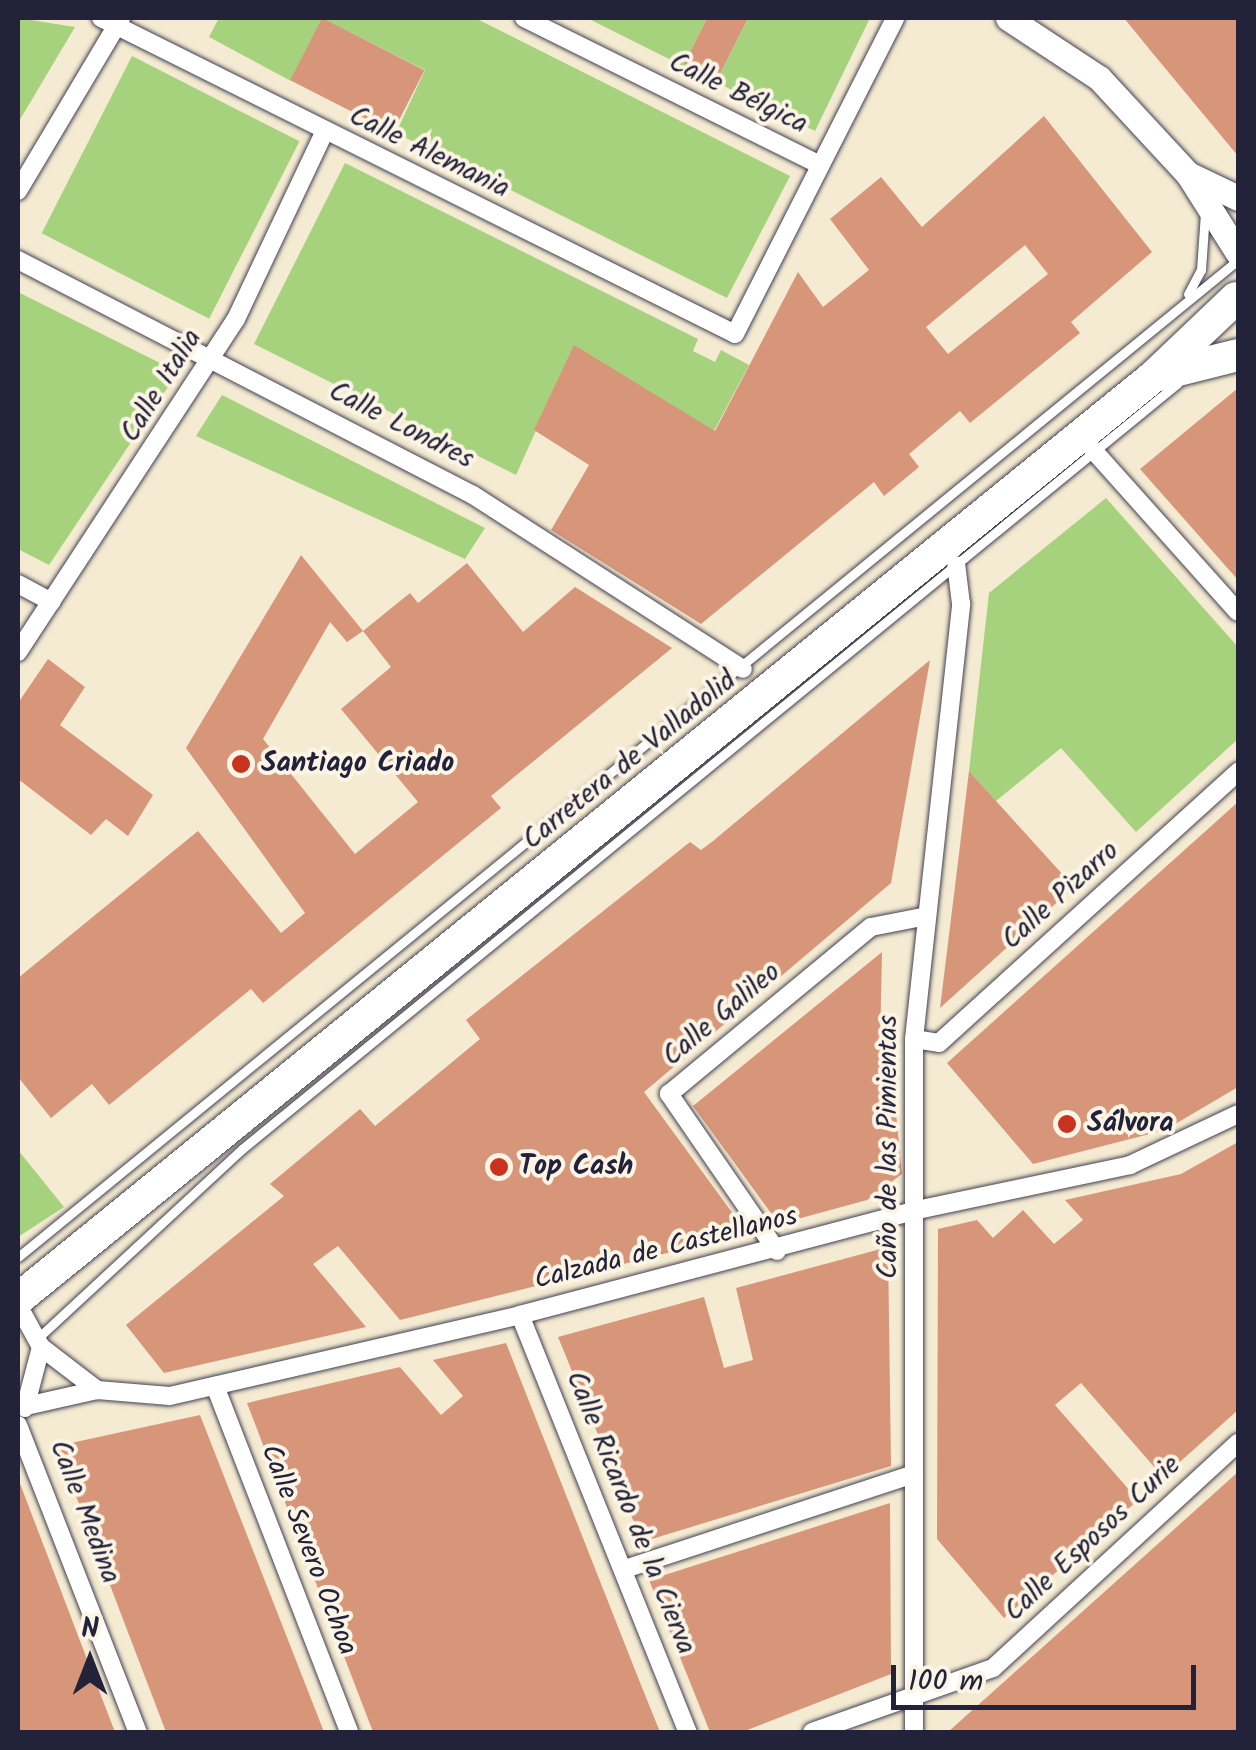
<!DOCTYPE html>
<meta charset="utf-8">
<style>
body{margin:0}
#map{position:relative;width:1256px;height:1750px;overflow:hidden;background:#f5ebd2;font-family:Kalam,sans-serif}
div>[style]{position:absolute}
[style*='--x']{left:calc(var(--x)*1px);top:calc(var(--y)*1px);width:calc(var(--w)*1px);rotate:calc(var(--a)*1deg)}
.green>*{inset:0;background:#a6d27e;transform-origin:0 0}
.building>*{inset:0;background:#d7967a;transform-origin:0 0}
.roads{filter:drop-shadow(0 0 2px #424052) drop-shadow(0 0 2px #424052)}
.lane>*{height:9px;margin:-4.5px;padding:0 4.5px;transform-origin:4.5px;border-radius:4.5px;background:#fff}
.street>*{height:18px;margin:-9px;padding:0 9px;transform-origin:9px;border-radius:9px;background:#fff}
.secondary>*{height:25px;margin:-12.5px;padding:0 12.5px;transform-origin:12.5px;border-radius:12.5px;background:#fff}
.highway>*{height:32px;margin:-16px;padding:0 16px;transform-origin:16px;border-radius:16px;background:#fff}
.dots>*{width:28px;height:28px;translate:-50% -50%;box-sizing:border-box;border:5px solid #fcf5e5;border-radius:50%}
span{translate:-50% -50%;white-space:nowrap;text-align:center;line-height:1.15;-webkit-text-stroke:8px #fcf5e5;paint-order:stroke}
.street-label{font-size:28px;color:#22223b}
.poi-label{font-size:28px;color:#22223b;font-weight:700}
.left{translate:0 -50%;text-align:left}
.frame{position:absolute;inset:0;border:20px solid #22223b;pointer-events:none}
.north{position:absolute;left:40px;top:1610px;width:100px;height:100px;-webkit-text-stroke:8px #fcf5e5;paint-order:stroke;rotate:0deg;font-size:28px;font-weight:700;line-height:40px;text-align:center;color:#22223b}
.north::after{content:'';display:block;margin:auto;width:35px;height:45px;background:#22223b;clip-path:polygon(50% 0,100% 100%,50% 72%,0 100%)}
.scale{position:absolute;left:891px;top:1665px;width:305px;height:45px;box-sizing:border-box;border:5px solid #22223b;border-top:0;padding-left:12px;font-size:30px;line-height:35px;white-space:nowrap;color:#22223b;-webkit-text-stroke:8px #fcf5e5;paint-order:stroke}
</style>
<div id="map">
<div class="green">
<i style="clip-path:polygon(18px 18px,75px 27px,18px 123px)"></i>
<i style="clip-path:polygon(219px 18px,475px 18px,790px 176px,727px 298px,396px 133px,425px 70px,323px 19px,291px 81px,209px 37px)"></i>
<i style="clip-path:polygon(587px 18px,707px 18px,683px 66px)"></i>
<i style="clip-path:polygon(748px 18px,870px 18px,815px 131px,716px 82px)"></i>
<i style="left:132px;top:56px;width:188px;height:199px;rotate:27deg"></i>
<i style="clip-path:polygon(345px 163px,698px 339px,693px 351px,715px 362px,721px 350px,749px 365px,714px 431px,574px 346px,516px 475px,254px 344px)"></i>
<i style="clip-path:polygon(18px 292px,178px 372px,49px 565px,18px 549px)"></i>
<i style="clip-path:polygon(222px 395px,485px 528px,465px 559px,196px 436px)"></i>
<i style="clip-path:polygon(1106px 498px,1238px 647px,1238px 739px,1136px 832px,1061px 748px,996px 801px,969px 771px,989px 593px)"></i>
<i style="clip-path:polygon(18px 1150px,64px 1207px,18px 1237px)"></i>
</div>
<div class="building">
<i style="left:322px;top:18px;width:115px;height:70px;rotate:27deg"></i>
<i style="clip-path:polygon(707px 18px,748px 18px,716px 82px,683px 66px)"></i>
<i style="clip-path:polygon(1124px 18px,1238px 18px,1238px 156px,1150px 50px)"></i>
<i style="clip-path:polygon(evenodd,1044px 116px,1152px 252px,1071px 322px,1080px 333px,970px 423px,960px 411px,909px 454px,919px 467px,884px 496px,874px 482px,701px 624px,551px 530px,589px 465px,534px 430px,574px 345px,715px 431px,798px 272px,823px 307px,869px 270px,830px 219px,881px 177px,922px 227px,1044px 116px,1025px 245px,1048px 274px,948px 354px,926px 327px,1025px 245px)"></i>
<i style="clip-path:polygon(1238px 388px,1238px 580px,1140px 469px)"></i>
<i style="clip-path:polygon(evenodd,301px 555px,363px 631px,410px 593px,418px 603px,467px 563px,523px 632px,575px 587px,672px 648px,491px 796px,501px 808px,263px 1003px,251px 989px,109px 1105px,92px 1084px,51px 1118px,18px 1077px,18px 978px,198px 831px,281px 933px,305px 913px,186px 748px,301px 555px,330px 622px,347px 642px,363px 631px,391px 667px,341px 709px,418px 802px,355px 854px,263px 739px,330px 622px)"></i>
<i style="clip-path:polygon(48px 659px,85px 687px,60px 725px,153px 795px,128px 836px,106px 819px,91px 835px,18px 779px,18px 703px)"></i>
<i style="clip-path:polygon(930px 660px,891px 883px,644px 1092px,747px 1233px,400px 1320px,338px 1246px,313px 1264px,366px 1327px,164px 1373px,126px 1325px,284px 1196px,270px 1184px,360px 1109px,375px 1126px,480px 1039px,466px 1020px,690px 842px,701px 850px,713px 841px)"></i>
<i style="clip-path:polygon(969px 771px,1074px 887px,940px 1008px,957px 870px)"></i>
<i style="clip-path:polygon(1238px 802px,1238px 1087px,1165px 1130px,1033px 1164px,947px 1063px)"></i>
<i style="clip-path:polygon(882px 952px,880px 1045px,889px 1043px,902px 1174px,867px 1200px,779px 1224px,693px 1106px)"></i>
<i style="clip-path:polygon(1238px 1142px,1238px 1410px,1163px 1477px,1081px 1383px,1055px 1405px,1138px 1500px,1004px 1618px,937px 1539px,938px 1229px,977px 1220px,993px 1238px,1023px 1210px,1054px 1244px,1083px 1220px,1065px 1200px,1181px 1174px)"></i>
<i style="clip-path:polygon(888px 1247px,891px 1466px,642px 1542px,558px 1337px,704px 1297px,724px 1368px,738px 1364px,753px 1360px,736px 1288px)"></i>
<i style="clip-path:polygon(506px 1343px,639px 1680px,660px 1732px,373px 1732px,247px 1403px,400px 1367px,441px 1415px,463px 1396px,433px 1360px)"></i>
<i style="clip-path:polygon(200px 1415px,254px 1553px,324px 1732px,166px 1732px,57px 1446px)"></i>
<i style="clip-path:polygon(1238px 1472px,1238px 1732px,948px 1732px,1034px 1655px)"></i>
<i style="clip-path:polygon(19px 1481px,103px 1701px,115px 1732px,18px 1732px)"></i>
<i style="clip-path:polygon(890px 1503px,891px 1674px,742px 1732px,710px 1732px,649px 1580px)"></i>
</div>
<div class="roads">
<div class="lane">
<i style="--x:1188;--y:294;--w:27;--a:-62"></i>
<i style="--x:1201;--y:270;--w:57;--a:-86"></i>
<i style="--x:18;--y:1257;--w:1576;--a:-39.26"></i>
<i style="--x:39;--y:1337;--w:277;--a:-42.8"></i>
<i style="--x:242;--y:1149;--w:1209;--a:-39.3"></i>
</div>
<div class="street">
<i style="--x:101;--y:18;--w:708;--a:26.49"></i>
<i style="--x:735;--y:334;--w:354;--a:-63.1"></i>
<i style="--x:524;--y:18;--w:330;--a:26.4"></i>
<i style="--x:18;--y:191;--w:201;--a:-59.2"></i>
<i style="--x:18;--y:260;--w:512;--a:27.32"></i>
<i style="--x:473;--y:495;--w:321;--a:32.8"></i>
<i style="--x:1093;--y:450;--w:217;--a:48.2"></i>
<i style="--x:18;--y:584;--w:38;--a:28"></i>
<i style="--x:18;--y:652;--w:398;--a:-56.8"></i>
<i style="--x:236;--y:319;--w:206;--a:-64.7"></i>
<i style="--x:914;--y:1039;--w:25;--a:9"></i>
<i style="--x:939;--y:1043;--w:404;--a:-42.2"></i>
<i style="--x:777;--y:1251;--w:191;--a:-124.5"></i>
<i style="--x:669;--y:1094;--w:262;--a:-39.6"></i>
<i style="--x:871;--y:927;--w:52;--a:-11.1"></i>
<i style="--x:18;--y:1305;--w:48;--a:61.3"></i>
<i style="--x:41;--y:1347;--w:63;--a:104.7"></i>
<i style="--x:520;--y:1315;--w:450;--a:68.1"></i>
<i style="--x:41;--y:1347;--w:71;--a:37.5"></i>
<i style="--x:215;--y:1386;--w:371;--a:68.8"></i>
<i style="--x:26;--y:1406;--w:73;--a:-12.7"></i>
<i style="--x:97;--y:1390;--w:73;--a:4.7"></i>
<i style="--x:170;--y:1396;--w:359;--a:-13"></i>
<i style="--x:520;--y:1315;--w:411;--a:-14.8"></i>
<i style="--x:917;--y:1210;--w:218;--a:-11.9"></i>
<i style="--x:1130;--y:1165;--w:119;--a:-25.3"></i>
<i style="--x:18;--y:1425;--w:330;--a:68.7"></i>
<i style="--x:625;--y:1569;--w:304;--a:-18.2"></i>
<i style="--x:812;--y:1732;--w:192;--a:-19.5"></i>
<i style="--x:993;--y:1668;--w:333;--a:-42.6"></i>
<i style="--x:914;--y:1732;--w:693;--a:-90"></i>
<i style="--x:914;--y:1039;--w:438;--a:-83.8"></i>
<i style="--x:961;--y:604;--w:39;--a:-97"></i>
</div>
<div class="secondary">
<i style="--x:1008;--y:18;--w:109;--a:33.4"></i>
<i style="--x:1099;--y:78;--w:131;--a:47.2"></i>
<i style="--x:1188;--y:174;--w:93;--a:57.7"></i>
<i style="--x:1188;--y:174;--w:55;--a:25.6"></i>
</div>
<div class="highway">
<i style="--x:1158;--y:375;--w:82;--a:-14"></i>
<i style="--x:18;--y:1299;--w:1464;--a:-39.09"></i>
<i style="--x:1154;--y:376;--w:113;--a:-43.6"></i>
</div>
</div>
<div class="dots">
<i style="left:241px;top:764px;background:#c8321e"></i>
<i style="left:1067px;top:1124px;background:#c8321e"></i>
<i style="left:499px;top:1167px;background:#c8321e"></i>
</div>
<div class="street-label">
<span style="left:738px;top:94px;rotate:26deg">Calle Bélgica</span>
<span style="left:429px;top:153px;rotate:26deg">Calle Alemania</span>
<span style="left:162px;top:386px;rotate:-58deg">Calle Italia</span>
<span style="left:401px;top:426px;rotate:27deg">Calle Londres</span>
<span style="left:630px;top:761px;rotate:-39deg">Carretera de Valladolid</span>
<span style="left:1061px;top:896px;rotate:-42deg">Calle Pizarro</span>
<span style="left:722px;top:1015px;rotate:-40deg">Calle Galileo</span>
<span style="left:889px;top:1147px;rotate:-90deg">Caño de las Pimientas</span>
<span style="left:666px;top:1249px;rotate:-14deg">Calzada de Castellanos</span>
<span style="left:84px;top:1512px;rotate:69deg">Calle Medina</span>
<span style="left:630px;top:1513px;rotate:68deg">Calle Ricardo de la Cierva</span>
<span style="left:1093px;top:1539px;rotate:-43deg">Calle Esposos Curie</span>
<span style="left:308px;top:1550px;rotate:69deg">Calle Severo Ochoa</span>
</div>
<div class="poi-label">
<span class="left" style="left:261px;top:764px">Santiago Criado</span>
<span class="left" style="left:1087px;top:1124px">Sálvora</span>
<span class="left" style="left:519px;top:1167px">Top Cash</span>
</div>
<div class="frame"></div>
<div class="north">N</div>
<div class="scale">100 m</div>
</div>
